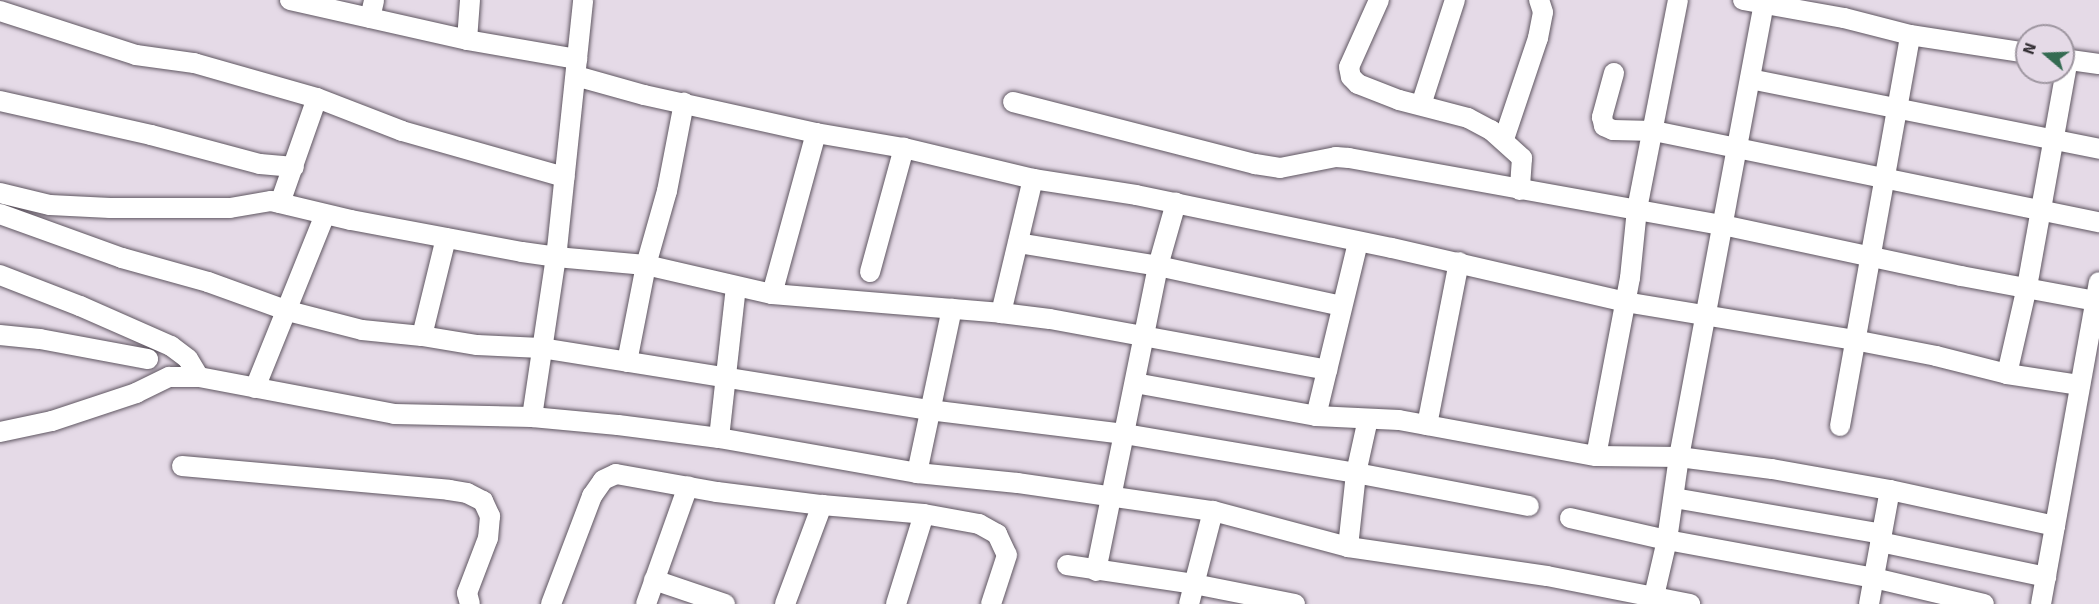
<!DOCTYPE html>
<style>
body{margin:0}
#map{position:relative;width:2099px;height:604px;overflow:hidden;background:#e5dae7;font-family:Signika,sans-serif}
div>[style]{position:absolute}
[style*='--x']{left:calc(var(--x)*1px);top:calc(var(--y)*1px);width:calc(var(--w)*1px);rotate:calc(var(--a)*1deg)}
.roads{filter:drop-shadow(0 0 2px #5f5661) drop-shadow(0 0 2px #5f5661)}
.street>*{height:20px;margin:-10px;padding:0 10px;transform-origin:10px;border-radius:10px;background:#fff}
span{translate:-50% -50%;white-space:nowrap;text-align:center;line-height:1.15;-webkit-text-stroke:6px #e5dae7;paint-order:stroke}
.north{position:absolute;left:2015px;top:24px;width:60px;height:60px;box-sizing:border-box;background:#e5dae7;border:2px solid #9e96a0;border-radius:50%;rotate:289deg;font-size:16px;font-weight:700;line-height:24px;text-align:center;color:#343035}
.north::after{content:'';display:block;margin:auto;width:21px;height:27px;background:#346b52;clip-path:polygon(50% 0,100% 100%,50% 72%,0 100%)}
</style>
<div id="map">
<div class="roads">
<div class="street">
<i style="--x:290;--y:0;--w:181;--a:12.7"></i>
<i style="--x:467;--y:40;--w:112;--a:9.8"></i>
<i style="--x:1379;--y:0;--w:73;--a:114.1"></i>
<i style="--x:1349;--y:67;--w:10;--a:79"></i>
<i style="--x:1351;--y:77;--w:10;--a:45"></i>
<i style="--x:1358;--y:84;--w:44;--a:21.3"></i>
<i style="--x:1399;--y:100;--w:71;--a:14.6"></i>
<i style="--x:1468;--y:118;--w:26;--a:28"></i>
<i style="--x:1491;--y:130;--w:42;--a:42.1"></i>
<i style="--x:1522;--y:158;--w:32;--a:94"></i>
<i style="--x:1743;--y:0;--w:103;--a:10.1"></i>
<i style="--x:1844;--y:18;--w:68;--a:14.4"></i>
<i style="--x:1910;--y:35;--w:118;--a:8.7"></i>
<i style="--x:0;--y:11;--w:143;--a:17.9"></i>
<i style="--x:136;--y:55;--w:59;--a:7.9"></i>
<i style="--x:194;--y:63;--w:128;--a:15.9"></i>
<i style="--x:317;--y:98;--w:91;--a:21.2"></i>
<i style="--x:402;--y:131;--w:169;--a:15.8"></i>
<i style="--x:370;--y:18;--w:18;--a:-77"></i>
<i style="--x:467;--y:40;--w:40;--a:-85.7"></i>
<i style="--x:2063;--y:59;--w:36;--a:8"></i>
<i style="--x:1614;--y:73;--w:46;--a:105.3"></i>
<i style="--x:1602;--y:117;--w:9;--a:77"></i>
<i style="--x:1604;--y:126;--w:10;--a:24"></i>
<i style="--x:1613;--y:130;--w:41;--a:1.4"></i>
<i style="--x:1654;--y:131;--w:454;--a:11.6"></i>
<i style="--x:576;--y:76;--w:71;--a:15.6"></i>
<i style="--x:644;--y:95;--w:176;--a:12.5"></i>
<i style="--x:816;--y:133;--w:89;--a:9.7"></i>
<i style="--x:904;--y:148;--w:133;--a:13.5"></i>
<i style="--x:1033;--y:179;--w:104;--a:8.8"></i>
<i style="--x:1136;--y:195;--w:261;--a:11.7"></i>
<i style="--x:1392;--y:248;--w:239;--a:13"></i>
<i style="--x:1625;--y:302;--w:232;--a:9.4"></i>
<i style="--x:1854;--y:340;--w:84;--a:11"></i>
<i style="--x:1936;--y:356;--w:73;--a:14.2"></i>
<i style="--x:2007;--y:374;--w:74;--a:8.6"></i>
<i style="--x:1750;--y:79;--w:356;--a:11.3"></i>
<i style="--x:0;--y:101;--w:155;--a:12.7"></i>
<i style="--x:151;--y:135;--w:113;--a:14.9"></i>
<i style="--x:260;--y:164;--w:34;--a:5"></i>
<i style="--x:1013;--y:102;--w:250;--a:14.4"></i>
<i style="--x:1255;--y:164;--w:25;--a:9"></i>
<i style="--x:1280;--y:168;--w:57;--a:-11.1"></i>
<i style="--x:1336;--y:157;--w:13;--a:4"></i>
<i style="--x:1349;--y:158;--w:380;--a:10.2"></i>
<i style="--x:1723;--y:225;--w:243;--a:12.1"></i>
<i style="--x:1961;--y:276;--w:137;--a:10.5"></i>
<i style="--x:1421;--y:105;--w:110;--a:-72.1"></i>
<i style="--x:1504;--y:139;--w:107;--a:-71.4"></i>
<i style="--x:1538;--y:38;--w:26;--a:-79"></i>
<i style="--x:1543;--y:12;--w:13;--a:-108"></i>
<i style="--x:0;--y:193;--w:51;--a:13.5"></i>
<i style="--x:50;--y:205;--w:60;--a:2.9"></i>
<i style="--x:110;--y:208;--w:120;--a:0"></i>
<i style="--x:230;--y:208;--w:42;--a:-9.7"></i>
<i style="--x:271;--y:201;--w:82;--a:13.4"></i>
<i style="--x:351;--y:220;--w:174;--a:10.6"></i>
<i style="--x:522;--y:252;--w:34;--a:8"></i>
<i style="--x:556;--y:257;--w:90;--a:5.1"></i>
<i style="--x:646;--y:265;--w:129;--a:13"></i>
<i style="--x:772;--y:294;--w:230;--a:4.7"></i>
<i style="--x:1001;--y:313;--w:138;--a:-76.6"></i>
<i style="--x:280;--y:203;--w:111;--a:-70.6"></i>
<i style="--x:0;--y:214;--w:130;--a:19.8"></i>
<i style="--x:122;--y:258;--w:89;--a:15.6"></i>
<i style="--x:208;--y:282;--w:85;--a:19.9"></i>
<i style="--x:288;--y:311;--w:76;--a:14.4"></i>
<i style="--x:362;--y:330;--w:60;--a:5.7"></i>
<i style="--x:446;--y:238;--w:101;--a:103.8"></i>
<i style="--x:422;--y:336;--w:56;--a:9.3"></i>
<i style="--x:477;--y:345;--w:64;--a:2.7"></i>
<i style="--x:541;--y:348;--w:393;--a:9.1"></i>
<i style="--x:929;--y:410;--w:197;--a:7"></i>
<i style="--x:1125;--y:434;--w:234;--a:9.6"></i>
<i style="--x:1356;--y:473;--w:176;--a:10.8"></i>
<i style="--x:1018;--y:243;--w:142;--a:9.3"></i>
<i style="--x:1158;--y:266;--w:187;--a:12.3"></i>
<i style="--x:870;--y:272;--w:129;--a:-74.7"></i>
<i style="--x:0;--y:275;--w:86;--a:21.2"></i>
<i style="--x:80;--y:306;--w:99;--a:23.7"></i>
<i style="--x:171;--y:346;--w:21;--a:37"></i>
<i style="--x:188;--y:359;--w:21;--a:59"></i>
<i style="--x:772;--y:294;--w:167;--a:-74.7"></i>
<i style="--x:1001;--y:313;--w:49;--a:7"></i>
<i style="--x:1050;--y:319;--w:282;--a:10.4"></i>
<i style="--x:0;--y:335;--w:40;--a:5.7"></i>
<i style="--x:40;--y:339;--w:110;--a:10.5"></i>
<i style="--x:627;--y:362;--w:99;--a:-78.9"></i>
<i style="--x:646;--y:265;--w:77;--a:-74.2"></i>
<i style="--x:667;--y:191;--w:90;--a:-79.1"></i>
<i style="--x:2007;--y:374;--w:89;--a:-77.1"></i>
<i style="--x:2027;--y:287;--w:232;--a:-79.8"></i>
<i style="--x:1135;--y:383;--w:184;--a:10.3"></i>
<i style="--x:1316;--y:416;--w:83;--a:2.8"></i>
<i style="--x:1399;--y:420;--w:200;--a:10.4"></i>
<i style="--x:1596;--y:456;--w:83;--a:0.7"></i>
<i style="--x:1679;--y:457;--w:94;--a:7.4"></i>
<i style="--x:1772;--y:469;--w:120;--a:10.1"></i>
<i style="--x:1890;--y:490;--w:169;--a:12.3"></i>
<i style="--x:255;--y:388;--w:187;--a:-68"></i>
<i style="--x:1316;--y:416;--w:179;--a:-76.4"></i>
<i style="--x:532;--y:417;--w:170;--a:-81.5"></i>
<i style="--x:557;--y:249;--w:250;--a:-84"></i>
<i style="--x:1427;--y:425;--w:166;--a:-78.9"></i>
<i style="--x:1840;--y:426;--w:397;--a:-79.8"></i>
<i style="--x:0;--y:432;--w:53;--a:-11.9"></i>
<i style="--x:52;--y:421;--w:89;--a:-18.4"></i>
<i style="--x:136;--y:393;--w:37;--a:-26"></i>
<i style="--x:169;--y:377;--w:30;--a:0"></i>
<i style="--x:199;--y:377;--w:198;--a:10.7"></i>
<i style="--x:394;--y:414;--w:138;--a:1.2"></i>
<i style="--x:532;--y:417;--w:86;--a:5.3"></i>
<i style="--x:618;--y:425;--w:102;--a:7.3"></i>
<i style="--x:719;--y:438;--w:201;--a:10"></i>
<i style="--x:917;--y:473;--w:101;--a:5.7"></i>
<i style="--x:1018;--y:483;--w:197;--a:8.2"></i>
<i style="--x:1213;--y:511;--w:140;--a:14.9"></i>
<i style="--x:1348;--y:547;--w:201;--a:8.3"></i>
<i style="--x:1547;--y:576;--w:146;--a:11.1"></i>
<i style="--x:719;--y:438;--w:152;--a:-83.6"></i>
<i style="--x:1596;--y:456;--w:181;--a:-79.2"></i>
<i style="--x:1630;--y:278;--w:69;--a:-84.2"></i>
<i style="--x:1637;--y:209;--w:213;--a:-78.9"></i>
<i style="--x:182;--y:466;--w:268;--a:5.1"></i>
<i style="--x:449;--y:490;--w:18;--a:9"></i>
<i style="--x:467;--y:493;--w:18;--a:27"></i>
<i style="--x:483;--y:501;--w:17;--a:65"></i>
<i style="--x:490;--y:516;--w:22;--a:95"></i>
<i style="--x:488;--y:538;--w:59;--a:110.9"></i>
<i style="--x:467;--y:593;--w:11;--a:75"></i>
<i style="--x:917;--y:473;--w:168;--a:-78"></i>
<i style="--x:1674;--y:498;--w:211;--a:9.8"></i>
<i style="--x:1570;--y:518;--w:99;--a:12.8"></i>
<i style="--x:1667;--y:540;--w:210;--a:10.4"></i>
<i style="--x:1874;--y:578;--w:113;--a:13.3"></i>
<i style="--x:1880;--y:542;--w:170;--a:11.9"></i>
<i style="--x:1348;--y:547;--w:74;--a:-83.8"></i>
<i style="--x:1356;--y:473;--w:55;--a:-77.5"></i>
<i style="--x:1067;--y:565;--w:128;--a:8.5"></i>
<i style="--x:1194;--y:584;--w:103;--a:11.2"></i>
<i style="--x:1096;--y:571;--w:311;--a:-78.5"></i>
<i style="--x:1158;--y:266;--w:66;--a:-74.1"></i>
<i style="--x:654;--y:580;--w:75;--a:18.7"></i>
<i style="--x:1654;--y:596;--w:57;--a:-76.9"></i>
<i style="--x:1667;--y:540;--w:84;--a:-81.8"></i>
<i style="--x:1679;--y:457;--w:463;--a:-79.4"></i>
<i style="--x:551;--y:604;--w:116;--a:-69.2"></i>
<i style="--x:592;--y:496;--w:19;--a:-55"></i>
<i style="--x:603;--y:480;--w:14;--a:-25"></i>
<i style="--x:616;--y:474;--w:103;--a:10.1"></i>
<i style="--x:717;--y:492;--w:106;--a:7.1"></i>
<i style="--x:822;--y:505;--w:102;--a:5"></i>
<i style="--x:924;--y:514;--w:56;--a:10.3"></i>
<i style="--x:979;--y:524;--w:21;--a:29"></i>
<i style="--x:997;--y:534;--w:23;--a:65"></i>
<i style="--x:1007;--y:555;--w:52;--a:108.1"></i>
<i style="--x:646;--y:604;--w:125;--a:-70.4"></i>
<i style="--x:785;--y:604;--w:106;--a:-69.5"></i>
<i style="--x:896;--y:604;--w:94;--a:-72.7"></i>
<i style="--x:1189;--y:604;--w:96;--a:-75.5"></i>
<i style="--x:1869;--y:604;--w:116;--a:-79.6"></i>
<i style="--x:2041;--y:604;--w:327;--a:-79.8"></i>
</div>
</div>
<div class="north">N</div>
</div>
